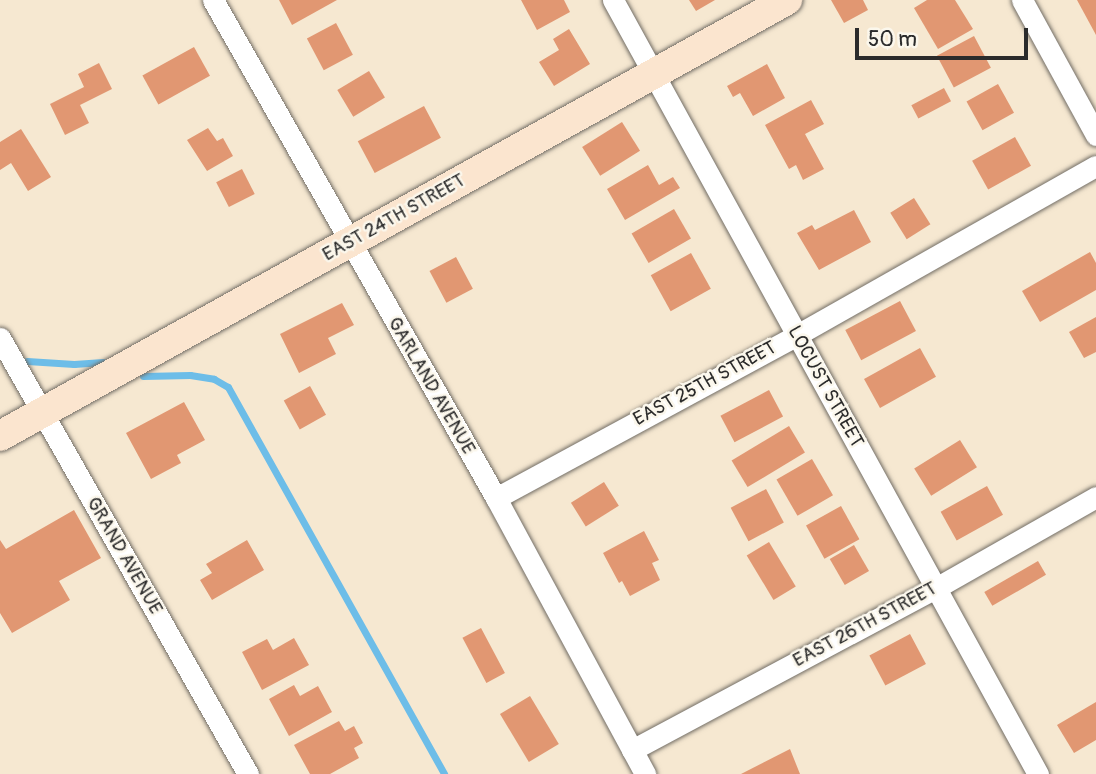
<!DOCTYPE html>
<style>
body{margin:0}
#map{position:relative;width:1096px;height:774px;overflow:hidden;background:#f6e8d1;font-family:Pangolin,sans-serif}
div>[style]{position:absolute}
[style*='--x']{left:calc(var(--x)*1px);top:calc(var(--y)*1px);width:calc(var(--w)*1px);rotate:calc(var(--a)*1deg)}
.stream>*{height:7px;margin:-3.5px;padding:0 3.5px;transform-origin:3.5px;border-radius:3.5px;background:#6dbde8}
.building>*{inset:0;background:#e19772;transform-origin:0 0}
.roads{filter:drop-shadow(0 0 2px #726d65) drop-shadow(0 0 2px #726d65)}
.minor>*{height:21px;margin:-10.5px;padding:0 10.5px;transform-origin:10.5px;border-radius:10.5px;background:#fff}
.secondary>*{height:30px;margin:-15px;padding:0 15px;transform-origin:15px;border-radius:15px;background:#fbe5cf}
span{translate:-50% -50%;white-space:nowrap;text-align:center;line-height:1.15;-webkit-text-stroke:5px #fbf7ec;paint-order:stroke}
.street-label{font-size:19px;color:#2b2b2b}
.scale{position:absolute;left:855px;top:28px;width:173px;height:32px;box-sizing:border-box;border:4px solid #2b2b2b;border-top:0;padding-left:9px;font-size:21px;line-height:24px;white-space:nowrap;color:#2b2b2b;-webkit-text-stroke:5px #fbf7ec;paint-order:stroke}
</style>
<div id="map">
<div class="stream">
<i style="--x:27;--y:361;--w:47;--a:3.7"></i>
<i style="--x:74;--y:364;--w:29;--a:-4"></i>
<i style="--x:143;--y:376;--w:47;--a:-1.2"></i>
<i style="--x:190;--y:375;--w:24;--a:9"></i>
<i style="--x:214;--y:379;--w:16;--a:30"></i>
<i style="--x:228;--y:387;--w:443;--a:60.8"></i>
</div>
<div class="building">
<i style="clip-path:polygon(279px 0,337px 0,292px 25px)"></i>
<i style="clip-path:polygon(521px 0,564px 0,570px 12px,537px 30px)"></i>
<i style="clip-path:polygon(689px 0,715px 0,696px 11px)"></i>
<i style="clip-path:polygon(831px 0,863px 0,868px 10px,844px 23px)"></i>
<i style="clip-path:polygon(927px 0,955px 0,973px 29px,938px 49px,914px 8px)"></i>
<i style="clip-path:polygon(1077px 0,1096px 0,1096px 35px)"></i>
<i style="left:336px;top:23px;width:36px;height:33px;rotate:62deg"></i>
<i style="clip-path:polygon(569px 29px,590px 64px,554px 86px,539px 62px,559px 50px,553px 39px)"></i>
<i style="left:974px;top:36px;width:36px;height:42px;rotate:62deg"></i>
<i style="left:194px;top:47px;width:33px;height:59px;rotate:61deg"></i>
<i style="clip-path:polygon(99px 63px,112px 89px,80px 105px,89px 123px,65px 135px,50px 104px,84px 87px,78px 74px)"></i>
<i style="clip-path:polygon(767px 64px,785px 98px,753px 116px,740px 93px,733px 97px,727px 86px)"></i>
<i style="left:369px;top:71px;width:31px;height:37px;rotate:59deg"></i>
<i style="left:998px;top:84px;width:33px;height:36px;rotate:61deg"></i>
<i style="left:944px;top:88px;width:15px;height:37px;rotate:62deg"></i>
<i style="clip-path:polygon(811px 100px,824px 124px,805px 134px,824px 169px,803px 180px,796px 165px,789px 169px,765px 125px)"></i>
<i style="left:424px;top:106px;width:36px;height:75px;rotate:62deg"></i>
<i style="left:622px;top:122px;width:34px;height:47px;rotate:58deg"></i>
<i style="clip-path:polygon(208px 128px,217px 141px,223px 138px,233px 156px,207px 171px,187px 140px)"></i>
<i style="clip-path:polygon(21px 129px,51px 177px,28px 191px,11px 163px,0 170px,0 142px)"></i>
<i style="left:1015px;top:137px;width:33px;height:49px;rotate:61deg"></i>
<i style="clip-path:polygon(648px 165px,659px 185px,673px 177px,680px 188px,625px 220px,607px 189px)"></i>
<i style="left:242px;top:169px;width:28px;height:29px;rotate:63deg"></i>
<i style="left:914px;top:198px;width:31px;height:28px;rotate:58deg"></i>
<i style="left:674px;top:209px;width:34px;height:49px;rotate:60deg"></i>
<i style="clip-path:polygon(854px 210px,871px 242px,819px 270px,797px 233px,812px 225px,815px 230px)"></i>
<i style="clip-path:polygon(1090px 252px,1096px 263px,1096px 290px,1040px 322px,1022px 291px)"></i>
<i style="left:691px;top:253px;width:41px;height:46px;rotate:61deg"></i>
<i style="left:456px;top:257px;width:36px;height:30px;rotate:62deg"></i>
<i style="left:900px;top:301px;width:34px;height:62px;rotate:62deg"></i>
<i style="clip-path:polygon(342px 303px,354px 325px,328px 338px,336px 354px,299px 373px,280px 334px)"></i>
<i style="clip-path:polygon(1096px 317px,1096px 352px,1084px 358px,1069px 332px)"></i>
<i style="left:920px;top:348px;width:33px;height:64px;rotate:61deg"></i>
<i style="left:310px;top:386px;width:33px;height:30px;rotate:61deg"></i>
<i style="left:769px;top:390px;width:30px;height:55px;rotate:62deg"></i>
<i style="clip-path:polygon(184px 402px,205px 440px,177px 455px,181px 463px,151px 479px,126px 433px)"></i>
<i style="left:789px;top:426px;width:31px;height:67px;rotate:59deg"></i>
<i style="left:960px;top:440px;width:32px;height:54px;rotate:58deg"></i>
<i style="left:812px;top:459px;width:42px;height:41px;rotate:60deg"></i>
<i style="left:604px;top:482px;width:28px;height:39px;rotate:58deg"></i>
<i style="left:987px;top:486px;width:33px;height:53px;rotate:61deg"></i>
<i style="left:766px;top:489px;width:38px;height:40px;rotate:62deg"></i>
<i style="left:841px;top:506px;width:38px;height:40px;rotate:61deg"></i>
<i style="clip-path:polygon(74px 510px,101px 558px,59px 581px,70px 600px,12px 633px,0 613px,0 540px,6px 549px)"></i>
<i style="clip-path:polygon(644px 531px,659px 560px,652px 563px,660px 580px,630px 596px,622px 581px,619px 583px,603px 553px)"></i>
<i style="clip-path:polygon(247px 540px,264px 570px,212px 600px,200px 580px,212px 573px,206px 564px)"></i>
<i style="left:769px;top:542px;width:52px;height:26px;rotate:59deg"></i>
<i style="left:854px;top:545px;width:30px;height:28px;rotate:60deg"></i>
<i style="left:1038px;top:561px;width:16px;height:62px;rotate:60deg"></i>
<i style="left:481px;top:628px;width:51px;height:21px;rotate:62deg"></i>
<i style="left:910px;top:634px;width:34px;height:46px;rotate:62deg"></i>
<i style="clip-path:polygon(294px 638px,309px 665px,262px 690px,242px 652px,267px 639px,273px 650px)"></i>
<i style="clip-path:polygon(294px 685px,300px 696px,318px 686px,332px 712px,289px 736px,269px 699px)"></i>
<i style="left:530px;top:696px;width:56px;height:35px;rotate:59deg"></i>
<i style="clip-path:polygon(1096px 702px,1096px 740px,1074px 753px,1057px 725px)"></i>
<i style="clip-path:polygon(339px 721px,345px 731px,354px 726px,363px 743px,354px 748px,359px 758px,330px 774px,310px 774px,294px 745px)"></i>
<i style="clip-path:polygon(790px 749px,800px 774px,741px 774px)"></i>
</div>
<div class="roads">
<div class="minor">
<i style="--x:213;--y:0;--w:573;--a:60.39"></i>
<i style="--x:496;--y:498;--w:314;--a:61.6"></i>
<i style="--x:613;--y:0;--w:883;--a:61.23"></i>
<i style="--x:1022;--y:0;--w:154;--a:61.3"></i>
<i style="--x:0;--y:338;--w:502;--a:60.37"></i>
<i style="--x:496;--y:498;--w:342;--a:-28.4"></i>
<i style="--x:797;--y:335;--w:343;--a:-29.5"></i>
<i style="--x:632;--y:750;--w:344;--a:-28.1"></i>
<i style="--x:936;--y:588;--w:184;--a:-29.6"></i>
</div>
<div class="secondary">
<i style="--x:0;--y:436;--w:900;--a:-28.99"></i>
</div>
</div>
<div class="street-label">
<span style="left:394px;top:218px;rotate:-29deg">EAST 24TH STREET</span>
<span style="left:705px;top:384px;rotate:-28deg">EAST 25TH STREET</span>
<span style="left:431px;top:386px;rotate:60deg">GARLAND AVENUE</span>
<span style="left:825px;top:387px;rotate:61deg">LOCUST STREET</span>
<span style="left:124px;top:556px;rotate:60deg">GRAND AVENUE</span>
<span style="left:865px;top:625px;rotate:-28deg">EAST 26TH STREET</span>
</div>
<div class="scale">50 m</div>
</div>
